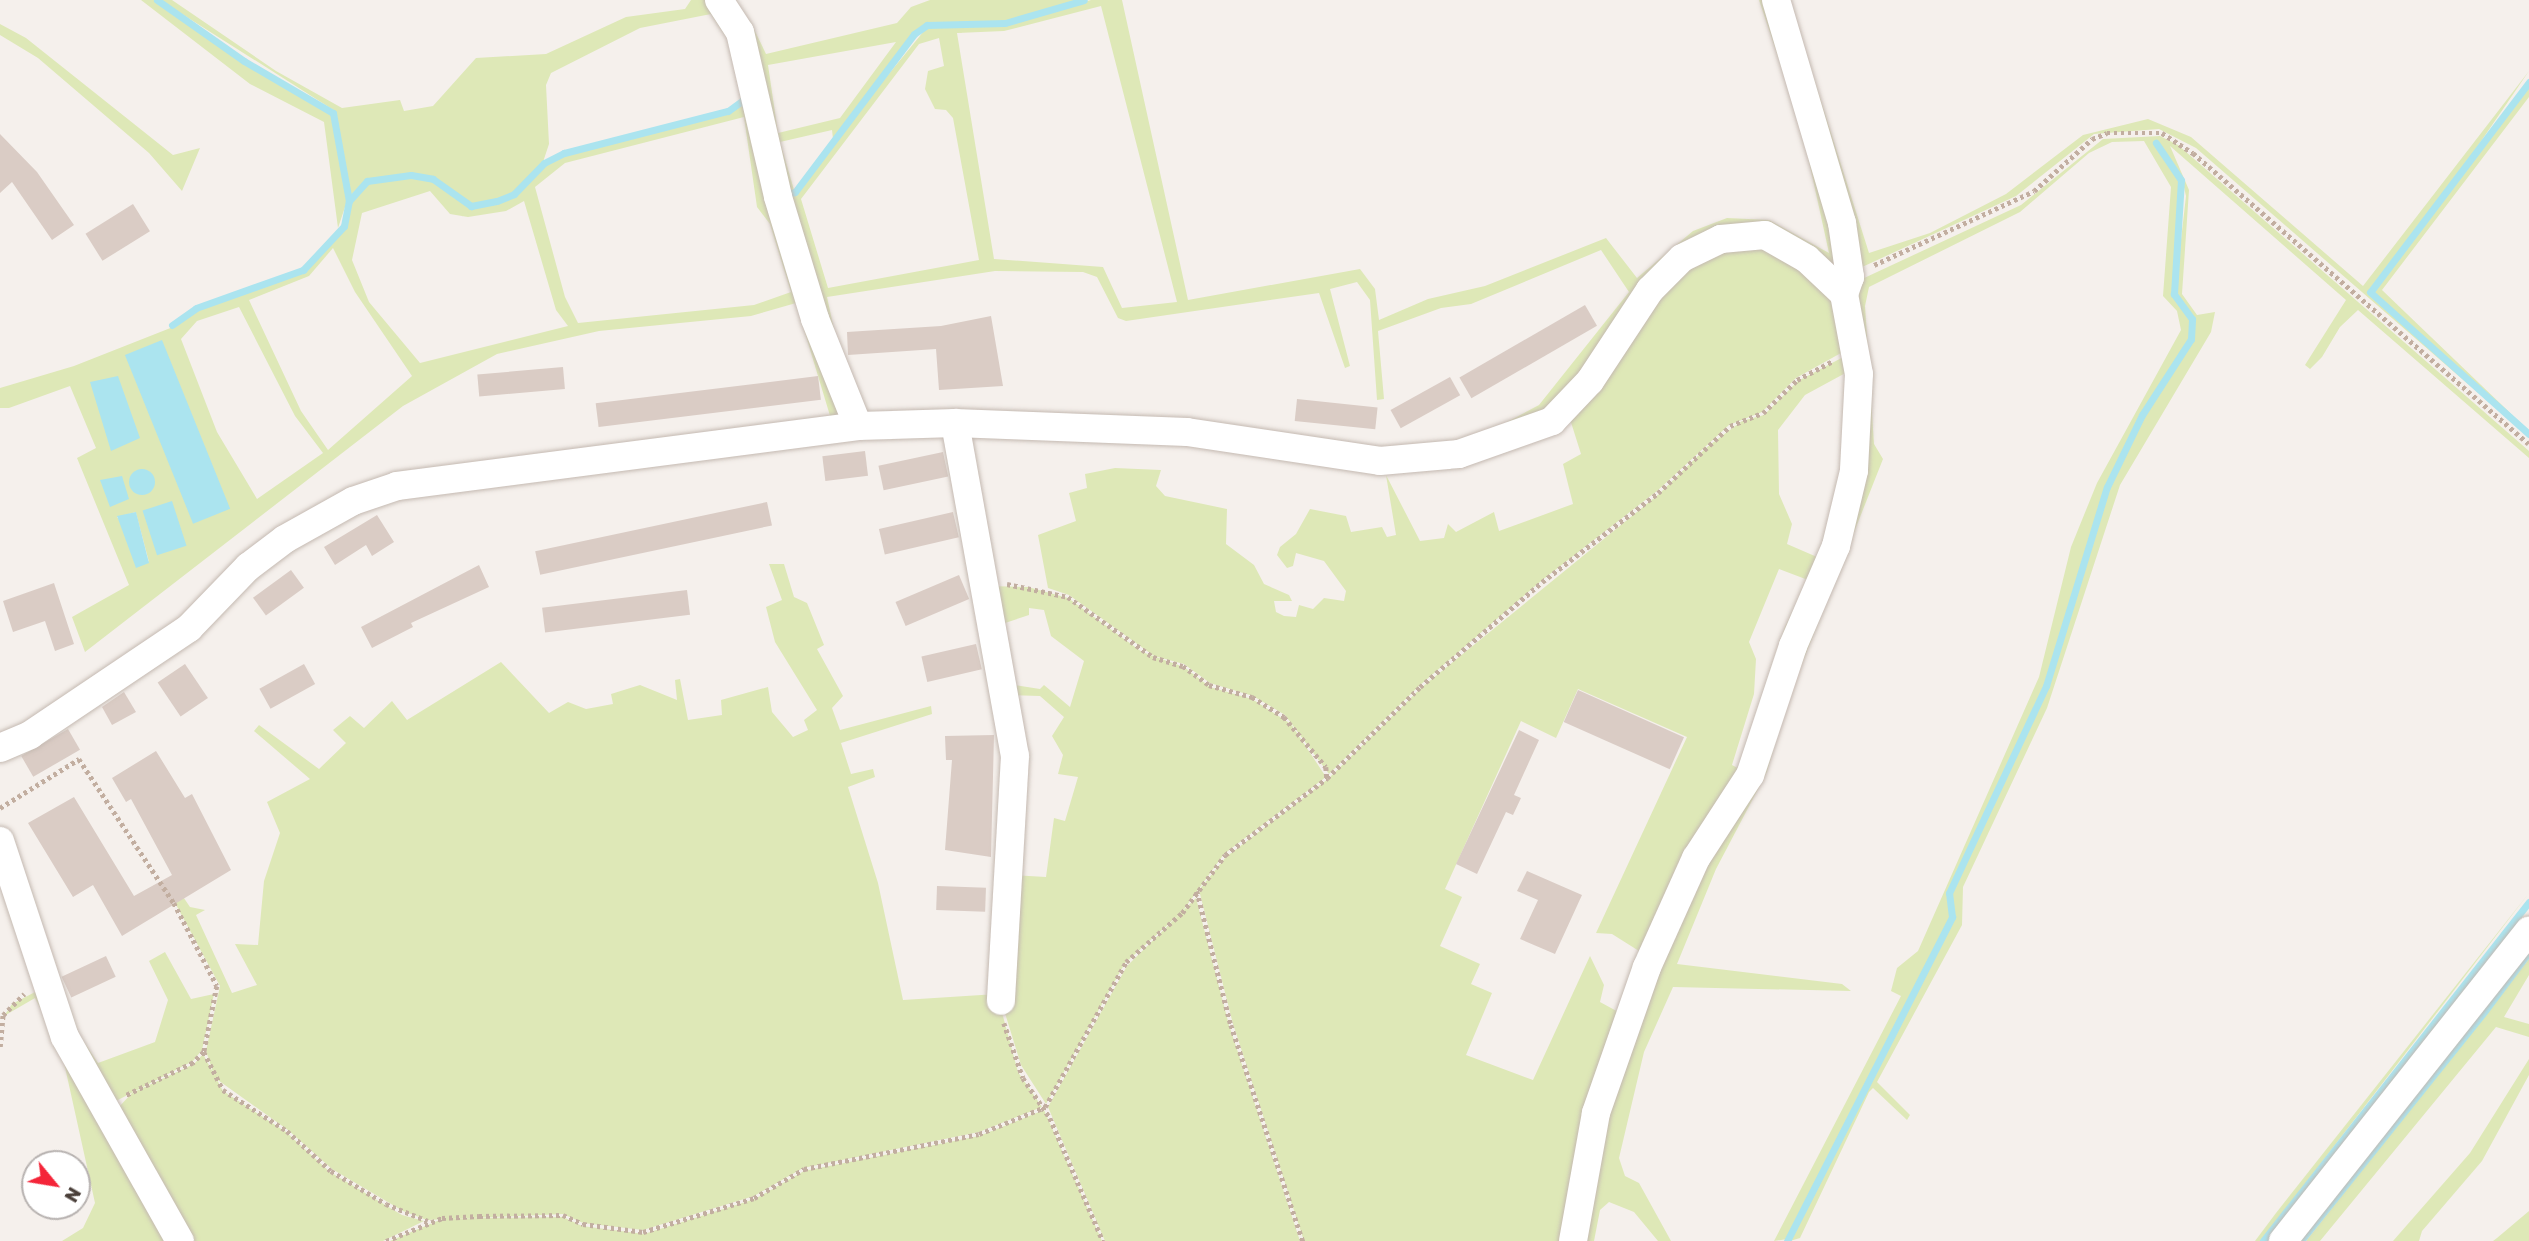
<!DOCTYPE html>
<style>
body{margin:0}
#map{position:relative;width:2529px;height:1241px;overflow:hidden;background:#f5f0ec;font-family:Rubik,sans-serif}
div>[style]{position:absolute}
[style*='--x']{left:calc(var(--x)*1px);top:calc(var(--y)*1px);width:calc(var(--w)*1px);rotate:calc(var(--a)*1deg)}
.green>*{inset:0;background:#dee8b7}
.water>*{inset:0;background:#abe4ef;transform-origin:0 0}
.round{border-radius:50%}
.stream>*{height:7px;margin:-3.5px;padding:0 3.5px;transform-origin:3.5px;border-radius:3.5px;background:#abe4ef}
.building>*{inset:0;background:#daccc5;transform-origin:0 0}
.path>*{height:4.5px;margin-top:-2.25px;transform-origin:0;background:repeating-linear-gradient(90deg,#c2aea0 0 3.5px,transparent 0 7px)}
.roads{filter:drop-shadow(0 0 2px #c4b9b1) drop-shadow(0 0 2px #c4b9b1)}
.minor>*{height:28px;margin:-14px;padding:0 14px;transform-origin:14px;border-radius:14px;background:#fff}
span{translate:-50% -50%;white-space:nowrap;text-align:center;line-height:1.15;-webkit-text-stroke:5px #fff;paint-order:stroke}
.north{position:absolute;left:21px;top:1150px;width:70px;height:70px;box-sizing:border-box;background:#fff;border:2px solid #b7b2b0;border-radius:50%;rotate:120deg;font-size:19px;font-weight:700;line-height:28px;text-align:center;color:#4a3f39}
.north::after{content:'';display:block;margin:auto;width:24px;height:32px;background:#f42539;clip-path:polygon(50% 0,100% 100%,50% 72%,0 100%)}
</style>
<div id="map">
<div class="green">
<i style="clip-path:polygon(141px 0,154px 0,243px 62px,332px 114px,347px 201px,338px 228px,324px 122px,250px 84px)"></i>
<i style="clip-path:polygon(160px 0,172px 0,276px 71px,342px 108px,400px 100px,404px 111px,433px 106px,476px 58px,546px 54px,626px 17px,685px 9px,691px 0,706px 0,734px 49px,711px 14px,640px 28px,551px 73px,546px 85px,549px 144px,543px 162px,513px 192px,497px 199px,471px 204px,433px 177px,411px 173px,366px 180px,350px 196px,335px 111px)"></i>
<i style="clip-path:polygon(evenodd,733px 0,751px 23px,766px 54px,897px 23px,911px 7px,930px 0,1079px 0,1005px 21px,926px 23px,913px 33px,833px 139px,832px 130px,780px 142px,794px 190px,784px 194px,733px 0,896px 42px,840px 118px,778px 133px,768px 65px,896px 42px)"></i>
<i style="clip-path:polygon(evenodd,1091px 0,1122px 0,1188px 300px,1360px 269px,1375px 289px,1379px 320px,1428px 299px,1485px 286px,1606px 238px,1637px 278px,1693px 231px,1727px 218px,1769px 220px,1829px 253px,1801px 125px,1759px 0,1770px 0,1842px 272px,1720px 234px,1554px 410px,1511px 430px,1507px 422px,1539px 405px,1629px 292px,1601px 250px,1471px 304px,1441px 308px,1378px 331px,1384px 399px,1377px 400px,1370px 300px,1357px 282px,1330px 289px,1350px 366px,1345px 368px,1319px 293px,1126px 321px,1118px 318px,1097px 277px,1083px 272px,995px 271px,827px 297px,835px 334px,830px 336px,790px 195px,928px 26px,1005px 25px,1091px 0,1101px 6px,1177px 302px,1122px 308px,1103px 267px,994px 259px,957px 33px,1004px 31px,1101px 6px,1091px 0,939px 38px,944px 66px,928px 71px,925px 89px,935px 109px,946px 110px,953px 118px,979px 260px,828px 288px,801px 199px,919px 44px,939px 38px)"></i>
<i style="clip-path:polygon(1789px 0,1869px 253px,1930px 233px,2006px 194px,2083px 135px,2148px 119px,2191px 137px,2363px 286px,2529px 71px,2434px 210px,2368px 291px,2529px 437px,2196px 148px,2159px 129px,2094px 134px,2016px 196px,1860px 268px)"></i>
<i style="clip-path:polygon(0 24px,26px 38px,173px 155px,200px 148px,182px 191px,149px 153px,38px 58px,0 35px)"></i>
<i style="clip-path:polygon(2529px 84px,2529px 97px,2382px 290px,2529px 431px,2373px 292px)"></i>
<i style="clip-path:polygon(evenodd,742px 103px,841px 418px,831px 419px,796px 303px,751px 316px,599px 331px,497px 354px,403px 406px,85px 652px,72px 617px,129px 585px,77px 458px,96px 448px,70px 386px,9px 408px,0 408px,0 388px,74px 366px,173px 327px,197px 310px,303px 271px,345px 227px,351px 202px,367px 183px,411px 177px,432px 181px,471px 207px,497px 203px,515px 195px,545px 165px,565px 154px,729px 113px,742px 103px,744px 117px,757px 207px,770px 224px,791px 292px,754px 305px,578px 323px,565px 297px,535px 187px,565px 163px,744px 117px,742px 103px,430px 191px,450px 214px,468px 217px,506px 211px,524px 201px,556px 310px,568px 326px,420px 363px,369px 302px,352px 260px,362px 213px,430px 191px,742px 103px,333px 248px,355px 292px,412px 376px,328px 450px,301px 411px,249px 300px,309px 276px,333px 248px,742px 103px,239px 307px,295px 416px,323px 453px,257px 499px,217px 432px,181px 339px,197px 321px,239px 307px,742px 103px,136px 512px,136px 513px,149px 562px,117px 517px,136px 512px)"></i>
<i style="clip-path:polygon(2160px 136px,2178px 145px,2529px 451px,2529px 458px,2358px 310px,2340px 327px,2322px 357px,2310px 369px,2305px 365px,2346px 300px,2170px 146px,2189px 190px,2182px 294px,2197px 315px,2215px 312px,2211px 332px,2120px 485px,2047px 708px,1963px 887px,1962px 925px,1877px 1082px,1910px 1115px,1907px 1120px,1873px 1088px,1869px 1092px,1800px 1238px,1790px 1241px,1953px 917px,1950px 893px,2047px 686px,2109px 488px,2143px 416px,2192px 340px,2194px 319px,2175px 293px,2186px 196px,2182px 179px,2155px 141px,2179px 180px,2172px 294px,2190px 320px,2189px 339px,2140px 415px,2105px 487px,2044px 685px,1947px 893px,1950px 917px,1787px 1239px,1774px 1241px,1901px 996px,1891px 991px,1897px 968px,1918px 951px,2039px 677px,2071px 547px,2097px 483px,2181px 330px,2177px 311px,2163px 296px,2171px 187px,2144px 141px,2112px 142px,2089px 153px,2020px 212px,1869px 287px,1865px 306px,1874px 444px,1883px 459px,1788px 699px,1767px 772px,1716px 869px,1677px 964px,1842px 984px,1851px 991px,1673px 987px,1644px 1052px,1619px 1158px,1625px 1176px,1639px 1183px,1671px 1241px,1658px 1241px,1634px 1212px,1609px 1202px,1600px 1210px,1594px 1241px,1581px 1241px,1620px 1062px,1838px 559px,1853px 295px,1862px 279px,2021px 205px,2103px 139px)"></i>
<i style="clip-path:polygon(1720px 246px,1778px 249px,1833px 301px,1850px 348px,1796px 378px,1762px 412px,1729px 425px,1657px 491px,1541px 581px,1419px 686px,1329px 774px,1285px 715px,1253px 696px,1210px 683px,1184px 664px,1154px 656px,1069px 595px,1048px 588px,1038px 535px,1076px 521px,1069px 493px,1087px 488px,1085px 474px,1115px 468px,1161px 470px,1156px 486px,1165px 496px,1227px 509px,1226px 544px,1254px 565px,1264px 584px,1289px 595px,1292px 601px,1274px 601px,1276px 612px,1284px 616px,1296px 617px,1299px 605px,1313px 609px,1324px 598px,1344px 601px,1346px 591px,1324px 561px,1296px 553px,1293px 566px,1287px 568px,1277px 555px,1280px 547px,1296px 534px,1310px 509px,1346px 516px,1351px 532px,1382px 527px,1387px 537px,1396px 535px,1386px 475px,1420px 541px,1444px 538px,1448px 524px,1456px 532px,1494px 512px,1499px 531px,1573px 504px,1563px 464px,1581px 454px,1569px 416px,1656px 292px)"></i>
<i style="clip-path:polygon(1849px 354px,1851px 370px,1805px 395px,1778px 430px,1779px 494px,1792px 524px,1787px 544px,1817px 557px,1846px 486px,1746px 747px,1785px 627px,1808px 580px,1779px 569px,1749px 642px,1756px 659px,1754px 694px,1732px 765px,1745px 772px,1639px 951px,1612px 934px,1596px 933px,1687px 737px,1578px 689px,1556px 738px,1521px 721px,1445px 889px,1462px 897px,1440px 946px,1480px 964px,1471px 984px,1492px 993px,1466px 1055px,1533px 1080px,1590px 956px,1604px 985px,1600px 1002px,1622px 1014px,1568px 1241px,1304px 1241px,1233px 1024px,1199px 890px,1226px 857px,1328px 779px,1421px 688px,1659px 494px,1707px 447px,1742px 421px,1764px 415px,1798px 381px)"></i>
<i style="clip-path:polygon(769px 564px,784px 564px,794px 597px,807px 603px,824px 645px,817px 649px,843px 696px,832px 708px,840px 730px,931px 706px,932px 714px,841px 743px,851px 774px,873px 769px,875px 777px,848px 787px,878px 883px,903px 1000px,997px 994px,1018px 1072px,1042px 1107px,979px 1132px,803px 1168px,754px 1196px,643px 1230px,583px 1223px,563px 1214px,427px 1220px,403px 1211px,332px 1169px,288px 1130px,215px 1078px,206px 1051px,220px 986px,167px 888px,173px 882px,190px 907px,205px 910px,196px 915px,232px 993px,257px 985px,235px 944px,258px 945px,264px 881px,280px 833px,267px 802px,310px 779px,254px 731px,259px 725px,319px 769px,346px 743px,333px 730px,350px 716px,364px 728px,392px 701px,407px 720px,501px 662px,549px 713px,568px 702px,586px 709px,613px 704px,611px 694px,640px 685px,677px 700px,675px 680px,680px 679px,688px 720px,722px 715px,721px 700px,768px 687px,772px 712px,793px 737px,808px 730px,804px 720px,817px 710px,775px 642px,766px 607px,782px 600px)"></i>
<i style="clip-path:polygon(988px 586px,1028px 587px,1068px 598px,1142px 652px,1184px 667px,1210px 687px,1252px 699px,1291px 724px,1326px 777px,1224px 854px,1182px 912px,1125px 963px,1046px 1104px,1021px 1065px,1004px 1010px,1014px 875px,1046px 877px,1054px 818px,1065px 821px,1078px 777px,1058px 774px,1063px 755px,1052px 736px,1064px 717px,1040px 696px,1011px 695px,1009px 684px,1040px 689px,1044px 685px,1070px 707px,1084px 661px,1051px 636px,1044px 610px,1029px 608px,1029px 615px,999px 625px)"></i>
<i style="clip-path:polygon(2529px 893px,2261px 1241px,2255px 1241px,2276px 1213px)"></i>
<i style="clip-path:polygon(1196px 898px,1229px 1025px,1300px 1241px,1105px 1241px,1048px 1107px,1127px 966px)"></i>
<i style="clip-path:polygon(165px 952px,191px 999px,214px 994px,202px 1050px,193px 1061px,116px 1101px,90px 1071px,72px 1024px,98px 1063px,155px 1042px,168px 1000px,149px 961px)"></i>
<i style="clip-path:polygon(2529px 959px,2529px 975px,2504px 1017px,2529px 1024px,2529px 1037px,2496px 1027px,2320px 1241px,2306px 1241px)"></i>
<i style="clip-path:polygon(37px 991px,171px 1241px,62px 1241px,83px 1228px,95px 1203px,61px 1049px,35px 998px,4px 1016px,12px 1004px)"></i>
<i style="clip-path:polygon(203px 1054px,223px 1091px,286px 1132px,330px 1172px,402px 1215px,424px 1221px,383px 1241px,186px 1241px,117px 1109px,132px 1093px,194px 1064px)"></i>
<i style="clip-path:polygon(2529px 1059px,2529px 1075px,2482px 1161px,2422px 1231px,2419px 1241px,2393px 1241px,2470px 1153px)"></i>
<i style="clip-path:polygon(1044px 1110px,1102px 1241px,390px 1241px,442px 1219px,478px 1218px,563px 1217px,582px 1226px,644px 1234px,755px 1199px,804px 1171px,979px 1136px)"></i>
<i style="clip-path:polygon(2529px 1211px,2529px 1241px,2493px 1241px,2497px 1238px)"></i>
</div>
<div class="water">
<i style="left:162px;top:340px;width:182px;height:40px;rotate:68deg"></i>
<i style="clip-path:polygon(118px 376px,140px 438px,111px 451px,90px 382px)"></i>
<i class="round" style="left:129px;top:469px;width:26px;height:26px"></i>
<i style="clip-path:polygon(122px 476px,129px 499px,110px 507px,100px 480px)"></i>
<i style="left:172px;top:501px;width:47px;height:31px;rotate:72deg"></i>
<i style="clip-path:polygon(136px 512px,149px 563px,136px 568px,117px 516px)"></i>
<i style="clip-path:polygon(2529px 948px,2529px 959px,2487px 1015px,2306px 1241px,2298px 1241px)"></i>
</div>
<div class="stream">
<i style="--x:157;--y:0;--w:106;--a:35"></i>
<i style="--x:244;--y:61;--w:103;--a:30.3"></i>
<i style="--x:333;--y:113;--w:89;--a:79.7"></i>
<i style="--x:2529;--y:82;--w:263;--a:127.1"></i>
<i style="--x:2370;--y:292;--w:213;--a:41.8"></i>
<i style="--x:785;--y:195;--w:10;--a:-17"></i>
<i style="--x:795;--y:192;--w:198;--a:-53"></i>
<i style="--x:914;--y:34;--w:16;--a:-35"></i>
<i style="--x:927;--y:25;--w:78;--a:-1.5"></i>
<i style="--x:1005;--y:23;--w:82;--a:-16.2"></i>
<i style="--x:172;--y:325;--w:29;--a:-35"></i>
<i style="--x:196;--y:308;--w:114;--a:-19.6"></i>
<i style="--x:303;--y:270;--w:60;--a:-47"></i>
<i style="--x:344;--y:226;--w:25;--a:-79"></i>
<i style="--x:349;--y:201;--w:27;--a:-48"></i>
<i style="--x:367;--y:181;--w:44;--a:-7.8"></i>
<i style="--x:411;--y:175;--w:22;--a:10"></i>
<i style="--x:433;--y:179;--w:47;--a:35.4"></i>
<i style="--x:471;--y:206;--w:26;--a:-11"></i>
<i style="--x:497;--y:201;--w:18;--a:-22"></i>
<i style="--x:514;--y:194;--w:43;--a:-45.9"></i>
<i style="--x:544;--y:163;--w:22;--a:-27"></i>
<i style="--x:564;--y:153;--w:169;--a:-14.4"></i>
<i style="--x:728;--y:111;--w:19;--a:-36"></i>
<i style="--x:743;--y:100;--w:8;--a:67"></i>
<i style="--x:1787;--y:1241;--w:364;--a:-63"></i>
<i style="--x:1952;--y:917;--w:24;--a:-97"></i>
<i style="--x:1949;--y:893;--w:229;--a:-64.9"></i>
<i style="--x:2046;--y:686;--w:208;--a:-73"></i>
<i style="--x:2107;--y:487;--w:80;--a:-64.1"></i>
<i style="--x:2142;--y:415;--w:90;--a:-57.2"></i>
<i style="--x:2191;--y:339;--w:20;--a:-87"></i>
<i style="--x:2192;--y:319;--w:31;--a:-126"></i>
<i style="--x:2174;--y:294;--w:114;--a:-86.5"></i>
<i style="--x:2181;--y:180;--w:45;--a:-124"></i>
<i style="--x:2263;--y:1241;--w:431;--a:-51.9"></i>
</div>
<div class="building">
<i style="clip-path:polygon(0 134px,37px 172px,74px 225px,52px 240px,12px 182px,0 193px)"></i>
<i style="left:133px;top:204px;width:32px;height:56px;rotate:58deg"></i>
<i style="left:1585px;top:305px;width:24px;height:145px;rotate:60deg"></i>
<i style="clip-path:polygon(991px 316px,1003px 386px,939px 390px,936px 349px,848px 355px,847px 332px,941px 326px)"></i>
<i style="left:563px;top:367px;width:22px;height:86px;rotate:85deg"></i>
<i style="left:818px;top:376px;width:24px;height:224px;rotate:83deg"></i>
<i style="left:1450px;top:377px;width:21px;height:68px;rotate:61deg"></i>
<i style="left:1297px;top:399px;width:81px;height:22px;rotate:6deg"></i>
<i style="left:865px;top:451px;width:25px;height:43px;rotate:83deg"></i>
<i style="left:943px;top:452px;width:25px;height:66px;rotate:78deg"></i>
<i style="left:767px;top:502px;width:24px;height:237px;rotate:78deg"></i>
<i style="left:953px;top:512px;width:26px;height:76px;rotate:77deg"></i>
<i style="clip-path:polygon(377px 515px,394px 542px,372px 556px,366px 545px,335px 565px,324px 547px)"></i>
<i style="clip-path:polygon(479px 565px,489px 587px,411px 623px,413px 627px,372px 648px,361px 627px)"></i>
<i style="left:291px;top:570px;width:22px;height:47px;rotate:54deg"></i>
<i style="left:959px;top:575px;width:26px;height:69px;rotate:67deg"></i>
<i style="clip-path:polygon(54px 583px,74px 644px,55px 651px,45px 621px,13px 632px,3px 601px)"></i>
<i style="left:687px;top:590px;width:25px;height:146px;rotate:83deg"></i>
<i style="left:976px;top:644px;width:26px;height:56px;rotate:77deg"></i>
<i style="left:185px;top:664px;width:41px;height:33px;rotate:56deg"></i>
<i style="left:304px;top:664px;width:23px;height:51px;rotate:61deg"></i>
<i style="left:1578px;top:690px;width:116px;height:35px;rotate:24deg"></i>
<i style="clip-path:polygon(124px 692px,136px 712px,112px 725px,102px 707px)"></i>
<i style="left:68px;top:729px;width:24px;height:54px;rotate:60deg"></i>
<i style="clip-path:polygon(1519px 730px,1539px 740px,1514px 795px,1521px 798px,1513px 815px,1506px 812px,1477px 874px,1456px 864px)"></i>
<i style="clip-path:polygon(994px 735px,991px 857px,945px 850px,952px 760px,946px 760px,945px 736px)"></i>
<i style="clip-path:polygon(156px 751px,185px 798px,192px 794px,231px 870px,122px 936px,93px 885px,73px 897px,28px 823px,74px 797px,134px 896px,172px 875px,131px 799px,126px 802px,112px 778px)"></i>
<i style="clip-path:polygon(1527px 871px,1582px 895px,1555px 954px,1520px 939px,1538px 900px,1517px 891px)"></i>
<i style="left:937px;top:886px;width:49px;height:24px;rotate:2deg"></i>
<i style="left:106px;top:956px;width:23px;height:49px;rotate:65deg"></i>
</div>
<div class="path">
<i style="--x:1874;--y:265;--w:176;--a:-24.8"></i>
<i style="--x:2034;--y:191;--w:78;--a:-41.9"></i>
<i style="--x:2092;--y:139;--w:16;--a:-22"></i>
<i style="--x:2107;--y:133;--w:55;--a:0"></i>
<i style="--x:2162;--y:133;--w:37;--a:33"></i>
<i style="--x:2193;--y:153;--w:444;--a:40.9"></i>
<i style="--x:1007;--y:584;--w:62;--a:12"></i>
<i style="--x:1068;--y:597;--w:104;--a:35.2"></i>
<i style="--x:1153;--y:657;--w:31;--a:17"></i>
<i style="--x:1183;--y:666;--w:32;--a:36"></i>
<i style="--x:1209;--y:685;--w:45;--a:15.6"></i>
<i style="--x:1252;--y:697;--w:38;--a:32"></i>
<i style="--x:1284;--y:717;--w:65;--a:50"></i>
<i style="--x:1326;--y:767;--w:11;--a:85"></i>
<i style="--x:0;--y:808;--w:93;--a:-31.8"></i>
<i style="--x:79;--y:759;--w:173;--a:56.6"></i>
<i style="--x:174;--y:903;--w:93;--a:62.6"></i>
<i style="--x:217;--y:986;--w:67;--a:101.1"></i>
<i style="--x:204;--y:1052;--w:16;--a:135"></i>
<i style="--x:193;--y:1063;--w:76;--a:154.1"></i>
<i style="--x:1197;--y:891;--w:138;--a:75.8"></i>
<i style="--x:1231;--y:1025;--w:228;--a:71.6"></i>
<i style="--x:1004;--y:1023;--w:58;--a:70.9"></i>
<i style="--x:1023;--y:1078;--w:48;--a:56"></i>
<i style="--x:1050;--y:1118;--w:134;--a:66.7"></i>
<i style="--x:0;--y:1047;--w:32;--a:-85"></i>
<i style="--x:3;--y:1015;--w:30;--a:-45"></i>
<i style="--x:204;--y:1052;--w:42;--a:63.4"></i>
<i style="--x:223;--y:1090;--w:76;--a:32.6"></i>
<i style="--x:287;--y:1131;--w:59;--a:42.3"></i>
<i style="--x:331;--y:1171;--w:64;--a:31"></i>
<i style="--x:386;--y:1204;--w:45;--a:22"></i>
<i style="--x:386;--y:1241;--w:61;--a:-22.3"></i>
<i style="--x:442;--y:1218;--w:37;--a:-3"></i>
<i style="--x:479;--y:1216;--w:84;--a:-0.7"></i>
<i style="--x:563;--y:1215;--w:22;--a:24"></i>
<i style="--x:583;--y:1224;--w:61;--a:7.6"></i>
<i style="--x:643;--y:1232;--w:116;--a:-17"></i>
<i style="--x:754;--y:1198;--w:58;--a:-30.1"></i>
<i style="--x:804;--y:1169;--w:178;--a:-11.3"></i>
<i style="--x:979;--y:1134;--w:71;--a:-22.2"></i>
<i style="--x:1045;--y:1107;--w:166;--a:-60.8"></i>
<i style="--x:1126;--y:962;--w:74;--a:-41.2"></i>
<i style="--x:1182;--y:913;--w:72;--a:-53.4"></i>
<i style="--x:1225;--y:855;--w:128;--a:-37"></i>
<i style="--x:1327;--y:778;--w:130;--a:-44.4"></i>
<i style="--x:1420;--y:687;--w:161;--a:-40.7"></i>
<i style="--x:1542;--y:582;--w:146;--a:-37.5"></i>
<i style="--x:1658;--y:493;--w:98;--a:-42.9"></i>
<i style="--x:1730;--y:426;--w:35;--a:-22"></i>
<i style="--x:1763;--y:413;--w:47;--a:-44.1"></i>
<i style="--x:1797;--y:380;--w:40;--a:-28"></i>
</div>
<div class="roads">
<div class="minor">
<i style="--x:719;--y:0;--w:38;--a:57"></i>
<i style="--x:740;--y:32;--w:169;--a:77"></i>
<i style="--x:778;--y:197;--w:127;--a:73.1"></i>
<i style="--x:815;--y:319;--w:115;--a:68.1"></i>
<i style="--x:1776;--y:0;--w:233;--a:73.5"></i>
<i style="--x:1842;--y:223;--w:55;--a:81.6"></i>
<i style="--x:1850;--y:277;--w:18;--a:109"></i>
<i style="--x:955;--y:423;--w:338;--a:79.8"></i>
<i style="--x:1015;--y:756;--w:245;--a:93.3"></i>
<i style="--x:0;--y:748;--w:33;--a:-23"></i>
<i style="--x:30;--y:735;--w:192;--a:-33.9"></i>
<i style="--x:189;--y:628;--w:85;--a:-46"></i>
<i style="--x:248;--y:567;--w:46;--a:-37.1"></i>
<i style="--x:285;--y:539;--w:78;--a:-29.2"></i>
<i style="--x:353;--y:501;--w:46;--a:-18.8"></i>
<i style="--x:397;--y:486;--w:465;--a:-7.4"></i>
<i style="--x:858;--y:426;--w:97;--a:-1.8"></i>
<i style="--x:955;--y:423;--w:232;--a:2.2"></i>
<i style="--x:1187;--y:432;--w:195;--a:8.5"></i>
<i style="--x:1380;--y:461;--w:79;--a:-5.1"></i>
<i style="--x:1459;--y:454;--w:99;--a:-19.5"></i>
<i style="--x:1552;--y:421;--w:55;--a:-46.5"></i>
<i style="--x:1590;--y:381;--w:109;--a:-56.6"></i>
<i style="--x:1650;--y:290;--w:45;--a:-45"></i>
<i style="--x:1682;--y:258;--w:43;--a:-26"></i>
<i style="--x:1721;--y:239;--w:44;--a:-5.2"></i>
<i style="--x:1765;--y:235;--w:48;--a:29.7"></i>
<i style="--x:1807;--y:259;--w:51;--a:43.4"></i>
<i style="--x:1844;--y:294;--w:81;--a:79.4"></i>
<i style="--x:1859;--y:374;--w:97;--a:93"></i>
<i style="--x:1854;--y:471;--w:77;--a:103.5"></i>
<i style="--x:1836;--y:546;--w:109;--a:113.3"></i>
<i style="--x:1793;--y:646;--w:136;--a:108.4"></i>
<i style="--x:1750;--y:775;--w:99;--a:123"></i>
<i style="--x:1696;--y:858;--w:120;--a:114.2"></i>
<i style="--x:1647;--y:967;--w:155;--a:109.3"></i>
<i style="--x:1596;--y:1113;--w:130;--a:100.2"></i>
<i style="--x:0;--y:841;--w:206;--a:71.7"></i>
<i style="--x:65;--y:1037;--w:234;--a:60.6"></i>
<i style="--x:2283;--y:1241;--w:396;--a:-51.6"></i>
</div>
</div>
<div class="north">N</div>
</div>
